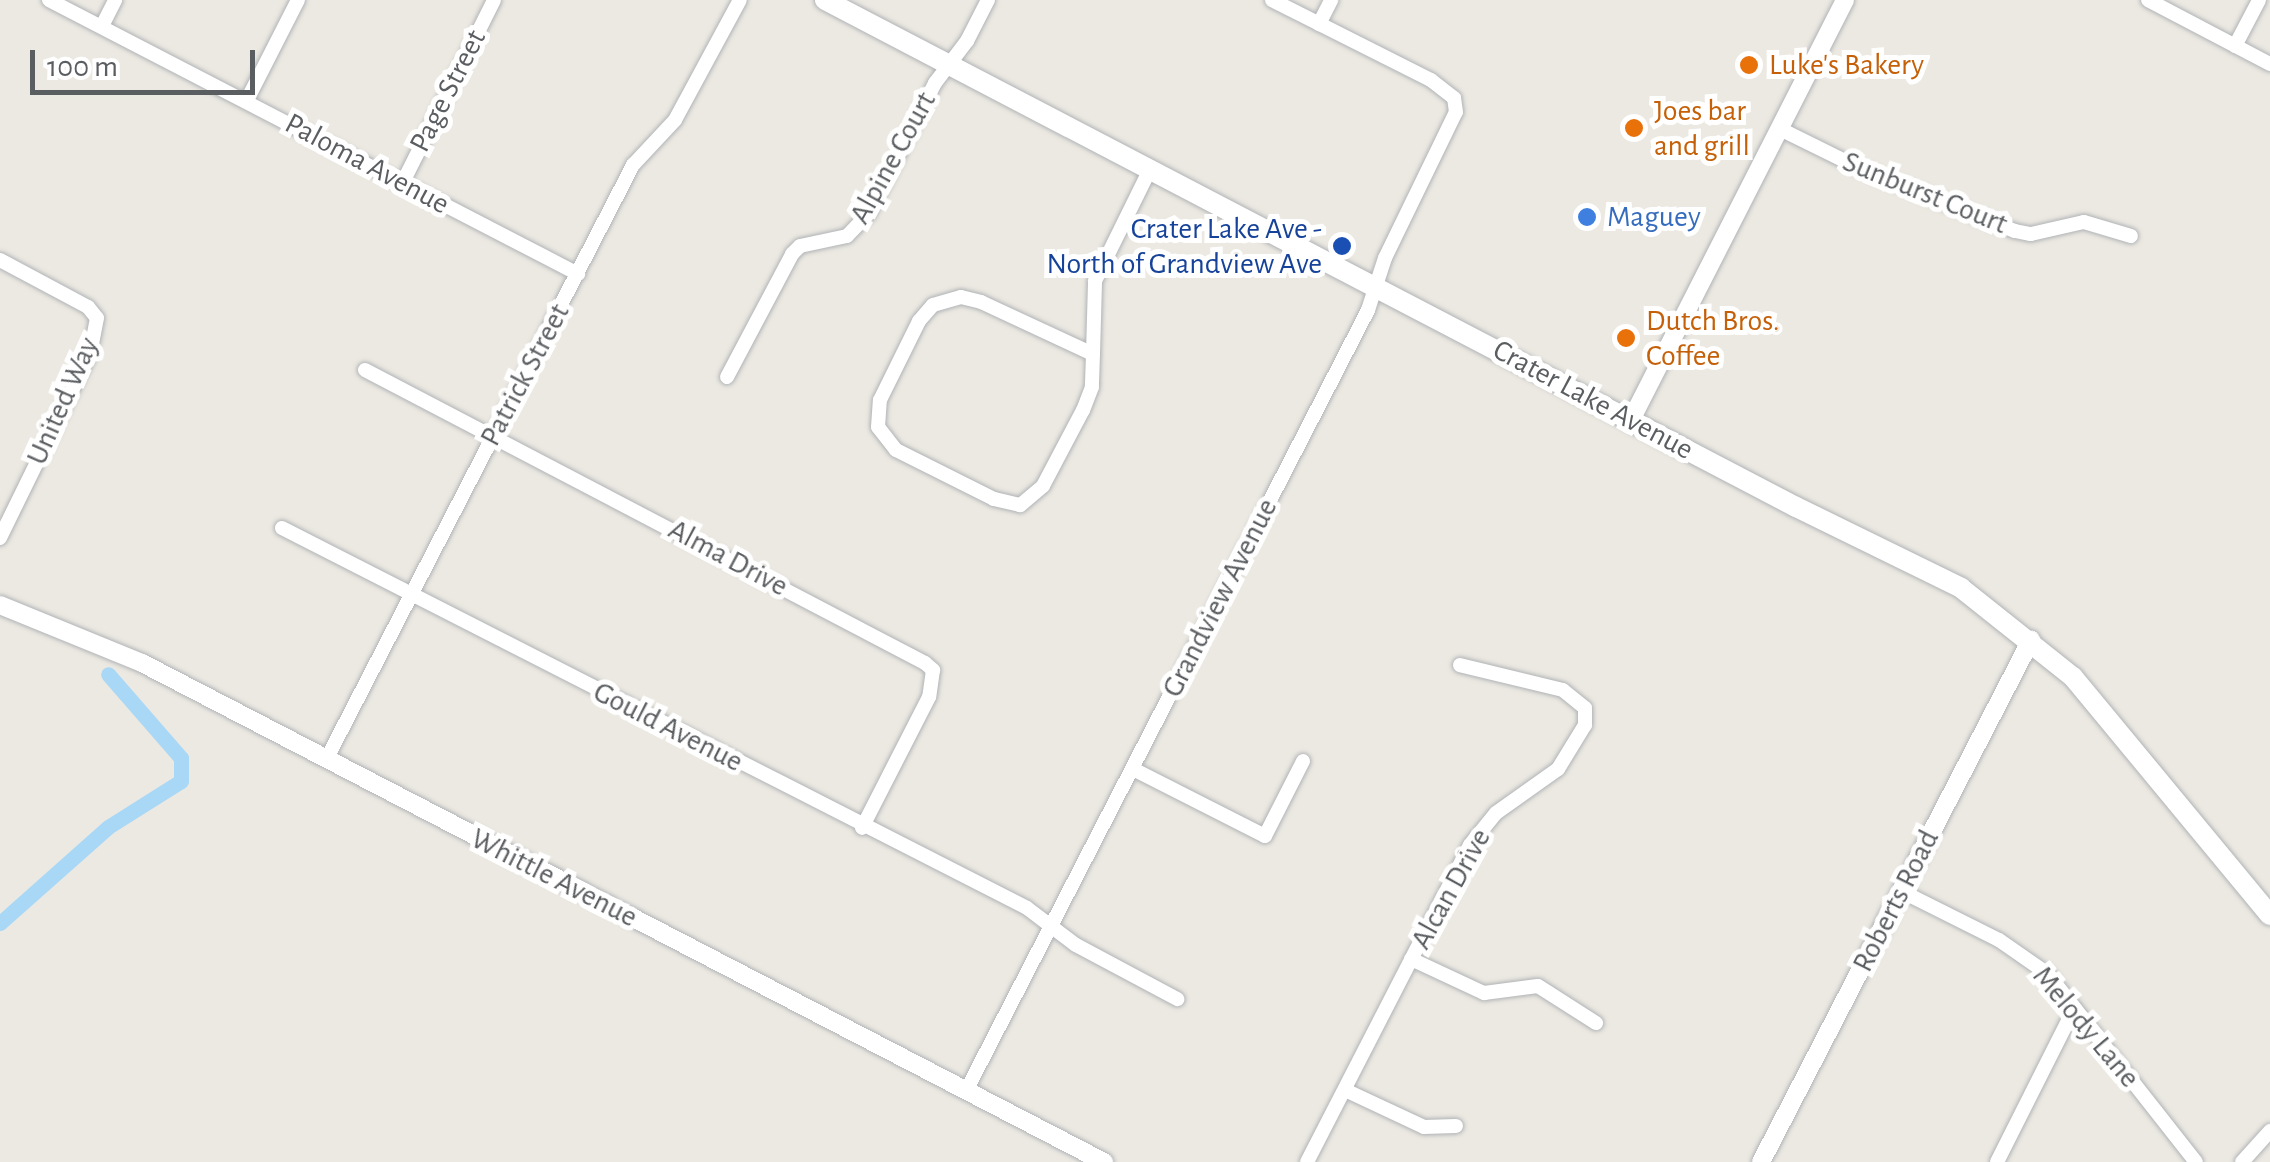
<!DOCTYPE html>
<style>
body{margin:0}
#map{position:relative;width:2270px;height:1162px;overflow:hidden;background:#ece9e2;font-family:"Alegreya Sans",sans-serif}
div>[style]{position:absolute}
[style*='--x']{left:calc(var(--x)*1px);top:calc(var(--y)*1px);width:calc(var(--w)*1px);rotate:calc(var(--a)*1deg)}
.canal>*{height:15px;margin:-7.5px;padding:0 7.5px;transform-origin:7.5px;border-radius:7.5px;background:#a8d8f6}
.roads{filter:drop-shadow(0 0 2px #b0b3b6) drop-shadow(0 0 2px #b0b3b6)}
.minor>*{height:14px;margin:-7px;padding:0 7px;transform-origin:7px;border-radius:7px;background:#fff}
.tertiary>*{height:18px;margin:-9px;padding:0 9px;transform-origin:9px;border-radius:9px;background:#fff}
.secondary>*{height:20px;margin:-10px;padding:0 10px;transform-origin:10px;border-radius:10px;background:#fff}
.dots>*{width:28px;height:28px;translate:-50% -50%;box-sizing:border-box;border:5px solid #fff;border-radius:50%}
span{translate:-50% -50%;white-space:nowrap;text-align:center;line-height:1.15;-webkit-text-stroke:10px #fff;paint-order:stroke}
.food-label{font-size:30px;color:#c56008}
.left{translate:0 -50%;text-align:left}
.street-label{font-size:30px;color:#5b5e61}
.shop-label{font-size:30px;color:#366cbe}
.transit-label{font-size:30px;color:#164399}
.right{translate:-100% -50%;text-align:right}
.scale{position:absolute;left:30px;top:50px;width:225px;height:45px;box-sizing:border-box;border:5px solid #5b5e61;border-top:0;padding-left:12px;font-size:30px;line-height:35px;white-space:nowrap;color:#5b5e61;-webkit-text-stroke:8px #fff;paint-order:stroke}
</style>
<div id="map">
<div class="canal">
<i style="--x:0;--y:923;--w:144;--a:-41.6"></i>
<i style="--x:108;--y:827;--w:86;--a:-32.2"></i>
<i style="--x:181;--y:781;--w:23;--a:-90"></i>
<i style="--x:181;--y:758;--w:111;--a:-131"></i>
</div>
<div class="roads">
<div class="minor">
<i style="--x:49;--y:0;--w:596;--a:27.38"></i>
<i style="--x:2148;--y:0;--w:138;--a:27.7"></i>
<i style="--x:1319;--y:24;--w:27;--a:-63"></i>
<i style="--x:102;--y:26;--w:29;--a:-63"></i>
<i style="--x:2235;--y:46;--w:52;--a:-62.4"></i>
<i style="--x:247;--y:100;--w:112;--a:-63"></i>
<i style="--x:1780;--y:129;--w:88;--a:26.3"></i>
<i style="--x:1859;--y:168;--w:168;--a:22"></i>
<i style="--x:2015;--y:231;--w:16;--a:11"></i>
<i style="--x:2031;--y:234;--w:54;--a:-12.8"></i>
<i style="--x:2084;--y:222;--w:49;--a:16.6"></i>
<i style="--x:403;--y:182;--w:203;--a:-63.4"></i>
<i style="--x:0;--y:260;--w:100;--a:28.1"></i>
<i style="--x:88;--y:307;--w:14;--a:51"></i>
<i style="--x:97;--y:318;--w:37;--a:101"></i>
<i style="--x:90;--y:354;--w:205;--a:116.1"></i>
<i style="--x:961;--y:297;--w:21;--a:14"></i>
<i style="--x:981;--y:302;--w:123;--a:24.9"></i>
<i style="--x:1093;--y:354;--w:33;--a:92"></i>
<i style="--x:1092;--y:387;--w:25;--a:111"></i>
<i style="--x:1083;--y:410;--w:86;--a:117.8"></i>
<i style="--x:1043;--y:486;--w:30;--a:140"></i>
<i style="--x:1020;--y:505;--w:27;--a:-167"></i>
<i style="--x:994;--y:499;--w:110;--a:-153.4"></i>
<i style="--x:896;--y:450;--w:29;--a:-128"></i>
<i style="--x:878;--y:427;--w:27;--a:-86"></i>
<i style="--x:880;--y:400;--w:88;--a:-63.7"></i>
<i style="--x:919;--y:321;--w:21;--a:-49"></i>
<i style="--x:933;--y:305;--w:29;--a:-16"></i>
<i style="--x:1093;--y:354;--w:73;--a:-88.4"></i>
<i style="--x:1095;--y:281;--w:125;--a:-63.8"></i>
<i style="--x:365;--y:370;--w:632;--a:27.62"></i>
<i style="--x:925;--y:663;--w:11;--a:41"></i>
<i style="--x:933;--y:670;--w:27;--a:98"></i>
<i style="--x:929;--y:697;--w:147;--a:117.1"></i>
<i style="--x:727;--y:377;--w:139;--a:-62.1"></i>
<i style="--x:792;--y:254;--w:11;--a:-45"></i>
<i style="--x:800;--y:246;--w:48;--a:-12"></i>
<i style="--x:847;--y:236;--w:32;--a:-46"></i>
<i style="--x:869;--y:213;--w:146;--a:-63.1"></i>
<i style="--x:935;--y:83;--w:53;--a:-52.7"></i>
<i style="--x:967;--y:41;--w:46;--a:-62.9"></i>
<i style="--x:282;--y:528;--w:836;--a:27.02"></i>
<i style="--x:1027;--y:908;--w:61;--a:37.1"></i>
<i style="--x:1076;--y:945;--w:115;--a:28.1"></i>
<i style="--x:326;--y:760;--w:670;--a:-62.71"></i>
<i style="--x:633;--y:165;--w:62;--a:-47"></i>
<i style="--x:675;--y:120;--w:136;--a:-61.6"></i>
<i style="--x:1133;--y:769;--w:148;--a:26.9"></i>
<i style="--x:1265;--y:836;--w:84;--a:-63.1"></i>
<i style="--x:1901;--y:891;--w:110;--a:26.6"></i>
<i style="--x:1999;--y:940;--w:60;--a:34.8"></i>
<i style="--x:2048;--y:974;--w:239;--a:51.8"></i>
<i style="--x:1411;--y:959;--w:81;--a:25"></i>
<i style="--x:1484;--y:993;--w:54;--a:-7.4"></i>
<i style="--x:1538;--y:986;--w:69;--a:32.5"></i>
<i style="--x:1345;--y:1090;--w:87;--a:25.1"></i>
<i style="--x:1424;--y:1127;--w:32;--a:-2"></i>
<i style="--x:966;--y:1091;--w:878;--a:-62.76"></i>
<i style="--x:1368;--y:310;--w:55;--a:-71.9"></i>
<i style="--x:1385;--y:258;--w:162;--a:-64.1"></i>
<i style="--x:1456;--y:112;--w:14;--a:-98"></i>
<i style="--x:1454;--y:98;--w:29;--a:-142"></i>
<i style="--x:1431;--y:80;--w:178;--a:-153.3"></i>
<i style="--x:1307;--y:1162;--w:356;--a:-62.8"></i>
<i style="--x:1470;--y:845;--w:41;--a:-50.9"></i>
<i style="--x:1496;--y:813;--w:76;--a:-35.4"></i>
<i style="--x:1558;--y:769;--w:52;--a:-58.5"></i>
<i style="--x:1585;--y:725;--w:17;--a:-90"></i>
<i style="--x:1585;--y:708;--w:28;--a:-141"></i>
<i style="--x:1563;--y:690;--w:106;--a:-166.4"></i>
<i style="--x:1997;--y:1162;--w:171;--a:-63.3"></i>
<i style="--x:2242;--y:1162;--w:42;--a:-47.9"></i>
</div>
<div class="tertiary">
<i style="--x:1631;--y:420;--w:471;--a:-63"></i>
<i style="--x:0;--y:605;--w:153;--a:22.2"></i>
<i style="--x:142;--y:663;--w:1084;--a:27.42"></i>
<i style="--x:1761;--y:1162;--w:588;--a:-62.65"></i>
</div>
<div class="secondary">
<i style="--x:825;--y:0;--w:1095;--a:27.57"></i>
<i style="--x:1796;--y:507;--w:184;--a:26.1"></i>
<i style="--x:1961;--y:588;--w:143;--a:38.5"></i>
<i style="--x:2073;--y:677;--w:309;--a:50.4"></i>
</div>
</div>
<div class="dots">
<i style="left:1749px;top:65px;background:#e8710a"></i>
<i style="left:1634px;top:128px;background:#e8710a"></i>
<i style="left:1587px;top:217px;background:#3f7fe0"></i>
<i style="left:1342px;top:246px;background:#1a4fb4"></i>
<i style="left:1626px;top:338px;background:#e8710a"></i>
</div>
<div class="food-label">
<span class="left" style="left:1769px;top:65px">Luke's Bakery</span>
<span class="left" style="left:1654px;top:128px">Joes bar<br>and grill</span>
<span class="left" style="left:1646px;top:338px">Dutch Bros.<br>Coffee</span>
</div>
<div class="street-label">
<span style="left:448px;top:91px;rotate:-63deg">Page Street</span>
<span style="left:893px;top:158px;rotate:-61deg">Alpine Court</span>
<span style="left:367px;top:164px;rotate:28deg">Paloma Avenue</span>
<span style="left:1925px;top:193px;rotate:22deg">Sunburst Court</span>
<span style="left:525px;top:375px;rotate:-62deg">Patrick Street</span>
<span style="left:1593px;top:400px;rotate:28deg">Crater Lake Avenue</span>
<span style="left:63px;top:401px;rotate:-66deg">United Way</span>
<span style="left:728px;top:558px;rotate:28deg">Alma Drive</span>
<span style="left:1220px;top:598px;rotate:-63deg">Grandview Avenue</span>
<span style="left:668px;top:727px;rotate:27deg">Gould Avenue</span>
<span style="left:554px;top:878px;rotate:27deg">Whittle Avenue</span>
<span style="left:1451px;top:889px;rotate:-61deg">Alcan Drive</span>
<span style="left:1896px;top:901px;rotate:-63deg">Roberts Road</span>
<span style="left:2086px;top:1027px;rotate:50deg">Melody Lane</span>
</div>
<div class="shop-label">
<span class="left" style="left:1607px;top:217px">Maguey</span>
</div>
<div class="transit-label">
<span class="right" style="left:1322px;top:246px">Crater Lake Ave -<br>North of Grandview Ave</span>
</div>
<div class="scale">100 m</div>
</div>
